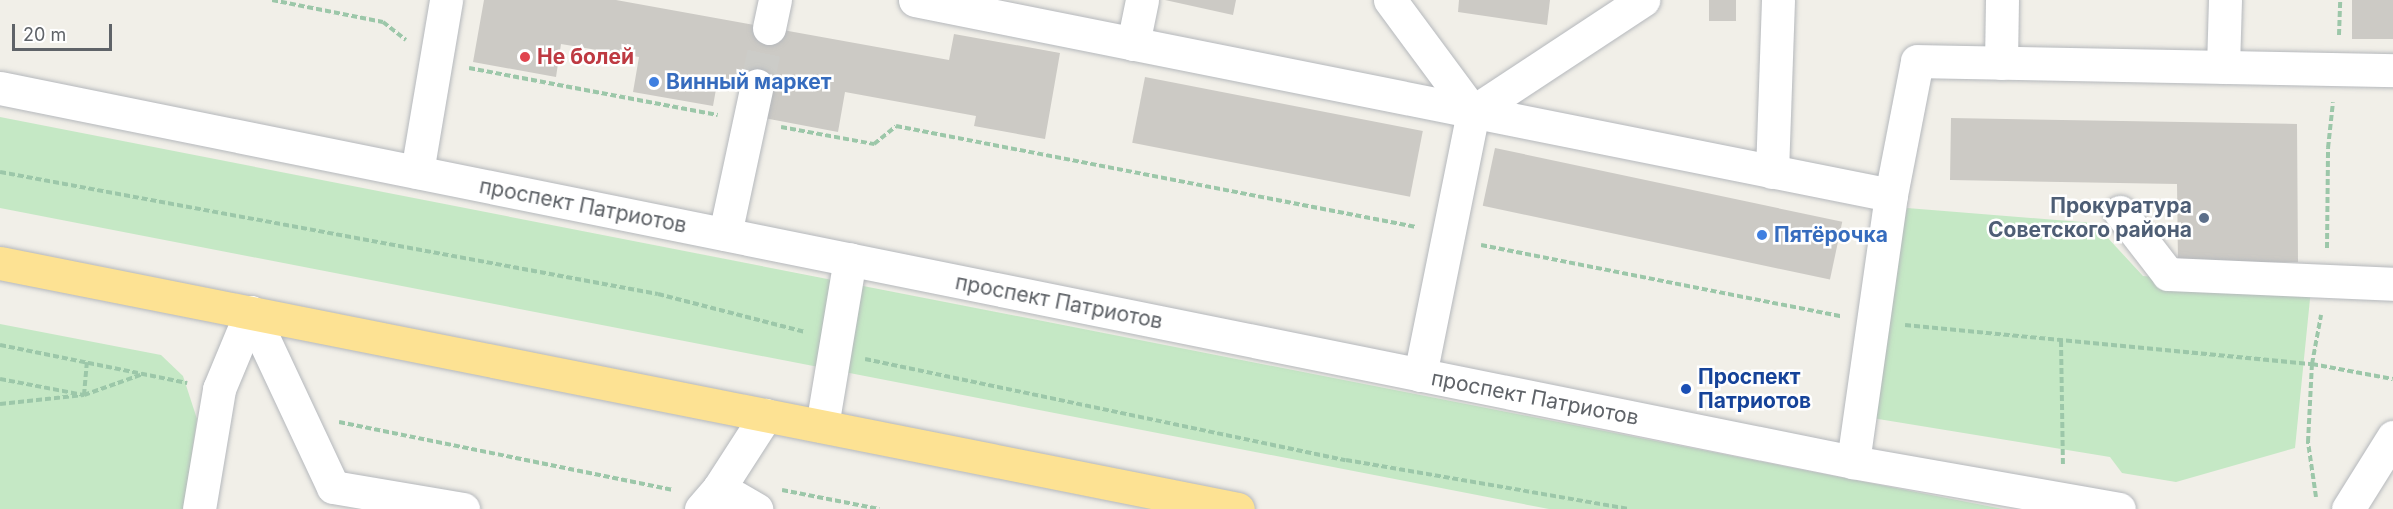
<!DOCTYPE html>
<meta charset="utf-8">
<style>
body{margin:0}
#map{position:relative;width:2393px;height:509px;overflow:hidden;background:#f1efe8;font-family:Inter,sans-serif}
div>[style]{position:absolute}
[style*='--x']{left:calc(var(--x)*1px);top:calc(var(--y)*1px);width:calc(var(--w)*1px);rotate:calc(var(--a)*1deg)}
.green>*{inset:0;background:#c5e8c5}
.building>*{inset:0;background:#cccac5;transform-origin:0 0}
.minor-tunnel>*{height:33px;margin-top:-16.5px;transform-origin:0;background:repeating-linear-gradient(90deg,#ccccc8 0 33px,transparent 0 49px)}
.path>*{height:4px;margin-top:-2px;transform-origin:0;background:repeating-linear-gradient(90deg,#9cc7a9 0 6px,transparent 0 9px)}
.roads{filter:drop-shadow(0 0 2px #b5b8bc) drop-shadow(0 0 2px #b5b8bc)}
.minor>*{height:33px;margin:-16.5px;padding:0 16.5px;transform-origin:16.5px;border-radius:16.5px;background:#fff}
.highway>*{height:33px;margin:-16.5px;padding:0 16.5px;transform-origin:16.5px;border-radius:16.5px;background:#fde293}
.dots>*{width:16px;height:16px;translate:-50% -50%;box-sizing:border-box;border:3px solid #fff;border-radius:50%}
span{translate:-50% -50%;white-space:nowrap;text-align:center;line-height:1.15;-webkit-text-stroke:5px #fff;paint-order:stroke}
.health-label{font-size:21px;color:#be3a42;font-weight:700}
.left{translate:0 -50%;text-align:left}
.shop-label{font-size:21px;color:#366cbe;font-weight:700}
.street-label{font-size:21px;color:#5f6368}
.service-label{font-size:21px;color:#4e5e75;font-weight:700}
.right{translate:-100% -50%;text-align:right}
.transit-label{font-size:21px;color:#164399;font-weight:700}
.scale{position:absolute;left:12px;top:24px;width:100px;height:27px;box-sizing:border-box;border:3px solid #5f6368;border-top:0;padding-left:8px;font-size:18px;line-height:21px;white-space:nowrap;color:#5f6368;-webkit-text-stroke:4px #fff;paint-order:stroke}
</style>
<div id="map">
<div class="green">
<i style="clip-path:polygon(0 117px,2003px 509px,1549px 509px,0 208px)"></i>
<i style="clip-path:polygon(1907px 208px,2094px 223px,2143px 276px,2311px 289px,2295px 448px,2176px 482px,2122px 473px,2110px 457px,1866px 417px)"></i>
<i style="clip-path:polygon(0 324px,161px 355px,183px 376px,197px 419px,184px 509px,0 509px)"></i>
</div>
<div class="building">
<i style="clip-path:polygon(484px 0,616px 0,949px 60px,954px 34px,1060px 53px,1045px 139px,974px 126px,976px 116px,845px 92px,838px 132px,764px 118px,770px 87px,718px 78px,713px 106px,633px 92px,639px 57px,561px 44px,556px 77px,473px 62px)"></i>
<i style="clip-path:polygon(1165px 0,1236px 0,1233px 15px)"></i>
<i style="clip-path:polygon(1459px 0,1550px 0,1547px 25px,1458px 12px)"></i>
<i style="left:1709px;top:0;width:27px;height:21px"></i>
<i style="left:2352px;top:0;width:41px;height:39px"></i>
<i style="left:1145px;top:77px;width:283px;height:67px;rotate:11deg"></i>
<i style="clip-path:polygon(1951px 118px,2297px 124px,2298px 262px,2178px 263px,2177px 184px,1950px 180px)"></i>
<i style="left:1495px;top:148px;width:355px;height:59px;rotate:12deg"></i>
</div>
<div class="minor-tunnel">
<i style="--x:757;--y:85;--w:58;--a:-78.1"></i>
</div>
<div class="path">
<i style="--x:272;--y:0;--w:113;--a:11.2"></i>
<i style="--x:383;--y:22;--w:29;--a:38"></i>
<i style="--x:2339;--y:35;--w:35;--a:-88"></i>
<i style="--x:469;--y:68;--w:253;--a:10.7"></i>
<i style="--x:781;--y:127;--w:95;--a:10.4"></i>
<i style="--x:874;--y:144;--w:28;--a:-39"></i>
<i style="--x:896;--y:126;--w:530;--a:10.99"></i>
<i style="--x:0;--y:172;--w:669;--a:10.5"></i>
<i style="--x:658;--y:294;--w:152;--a:14.5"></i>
<i style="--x:1481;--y:245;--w:367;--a:11.2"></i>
<i style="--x:2327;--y:248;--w:100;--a:-89.4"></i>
<i style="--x:2328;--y:148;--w:46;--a:-83.8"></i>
<i style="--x:1905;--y:325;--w:409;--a:5.5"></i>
<i style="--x:2312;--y:364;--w:82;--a:10.5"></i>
<i style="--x:2061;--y:341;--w:124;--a:89.1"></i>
<i style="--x:0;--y:345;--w:191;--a:11.5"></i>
<i style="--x:865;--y:359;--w:491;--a:11.9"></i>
<i style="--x:1346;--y:460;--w:287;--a:9.8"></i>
<i style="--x:0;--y:379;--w:86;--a:10.8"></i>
<i style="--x:84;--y:395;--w:63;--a:-19.6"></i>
<i style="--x:0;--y:404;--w:84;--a:-6.1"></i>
<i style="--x:84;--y:395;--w:33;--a:-85"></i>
<i style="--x:339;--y:422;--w:341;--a:11.5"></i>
<i style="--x:782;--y:490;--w:99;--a:11.1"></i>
<i style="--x:2316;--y:497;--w:56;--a:-98.3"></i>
<i style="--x:2308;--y:442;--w:78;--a:-87.1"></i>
<i style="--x:2312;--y:364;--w:50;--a:-79.6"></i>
</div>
<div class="roads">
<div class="minor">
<i style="--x:915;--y:0;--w:995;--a:11.3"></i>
<i style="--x:1891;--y:195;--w:270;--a:98.1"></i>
<i style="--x:1390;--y:0;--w:139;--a:53.5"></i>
<i style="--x:769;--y:28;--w:29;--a:-78"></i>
<i style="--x:1133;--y:44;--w:45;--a:-78.4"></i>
<i style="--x:2001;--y:63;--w:63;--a:-89.1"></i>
<i style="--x:2223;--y:67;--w:67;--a:-88.3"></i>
<i style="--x:0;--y:88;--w:1890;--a:11.41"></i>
<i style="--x:1853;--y:462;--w:270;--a:10"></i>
<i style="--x:417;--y:172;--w:174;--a:-80.4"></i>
<i style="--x:1772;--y:172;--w:172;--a:-88"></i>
<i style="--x:1891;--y:195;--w:136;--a:-79"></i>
<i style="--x:1917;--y:61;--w:476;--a:1.1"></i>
<i style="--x:2120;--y:212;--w:78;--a:52.3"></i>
<i style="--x:2168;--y:274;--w:225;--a:2.5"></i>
<i style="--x:725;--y:234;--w:152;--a:-77.9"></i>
<i style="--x:251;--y:312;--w:193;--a:64.9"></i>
<i style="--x:333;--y:487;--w:132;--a:9.6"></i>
<i style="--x:1420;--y:375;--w:268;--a:-78.6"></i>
<i style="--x:1473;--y:112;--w:204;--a:-33.4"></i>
<i style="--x:822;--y:426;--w:169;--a:-80.5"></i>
<i style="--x:719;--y:488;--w:43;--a:29.6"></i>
<i style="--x:199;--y:509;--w:122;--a:-80.5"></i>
<i style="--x:219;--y:389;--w:83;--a:-67.4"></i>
<i style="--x:701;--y:509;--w:28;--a:-49"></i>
<i style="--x:719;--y:488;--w:87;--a:-57.2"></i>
<i style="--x:2348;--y:509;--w:85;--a:-58"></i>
</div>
<div class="highway">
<i style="--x:0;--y:263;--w:1262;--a:11.24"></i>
</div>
</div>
<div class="dots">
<i style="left:525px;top:57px;background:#e0444e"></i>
<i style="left:654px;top:82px;background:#3f7fe0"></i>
<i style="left:2204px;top:218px;background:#5c6f8a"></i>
<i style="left:1762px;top:235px;background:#3f7fe0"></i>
<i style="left:1686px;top:389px;background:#1a4fb4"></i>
</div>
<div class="health-label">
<span class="left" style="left:537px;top:57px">Не болей</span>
</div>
<div class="shop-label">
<span class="left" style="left:666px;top:82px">Винный маркет</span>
<span class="left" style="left:1774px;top:235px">Пятёрочка</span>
</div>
<div class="street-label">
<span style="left:583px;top:206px;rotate:11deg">проспект Патриотов</span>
<span style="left:1059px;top:302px;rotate:11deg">проспект Патриотов</span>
<span style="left:1535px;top:398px;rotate:11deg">проспект Патриотов</span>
</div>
<div class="service-label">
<span class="right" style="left:2192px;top:218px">Прокуратура<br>Советского района</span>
</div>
<div class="transit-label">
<span class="left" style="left:1698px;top:389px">Проспект<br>Патриотов</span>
</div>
<div class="scale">20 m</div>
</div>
